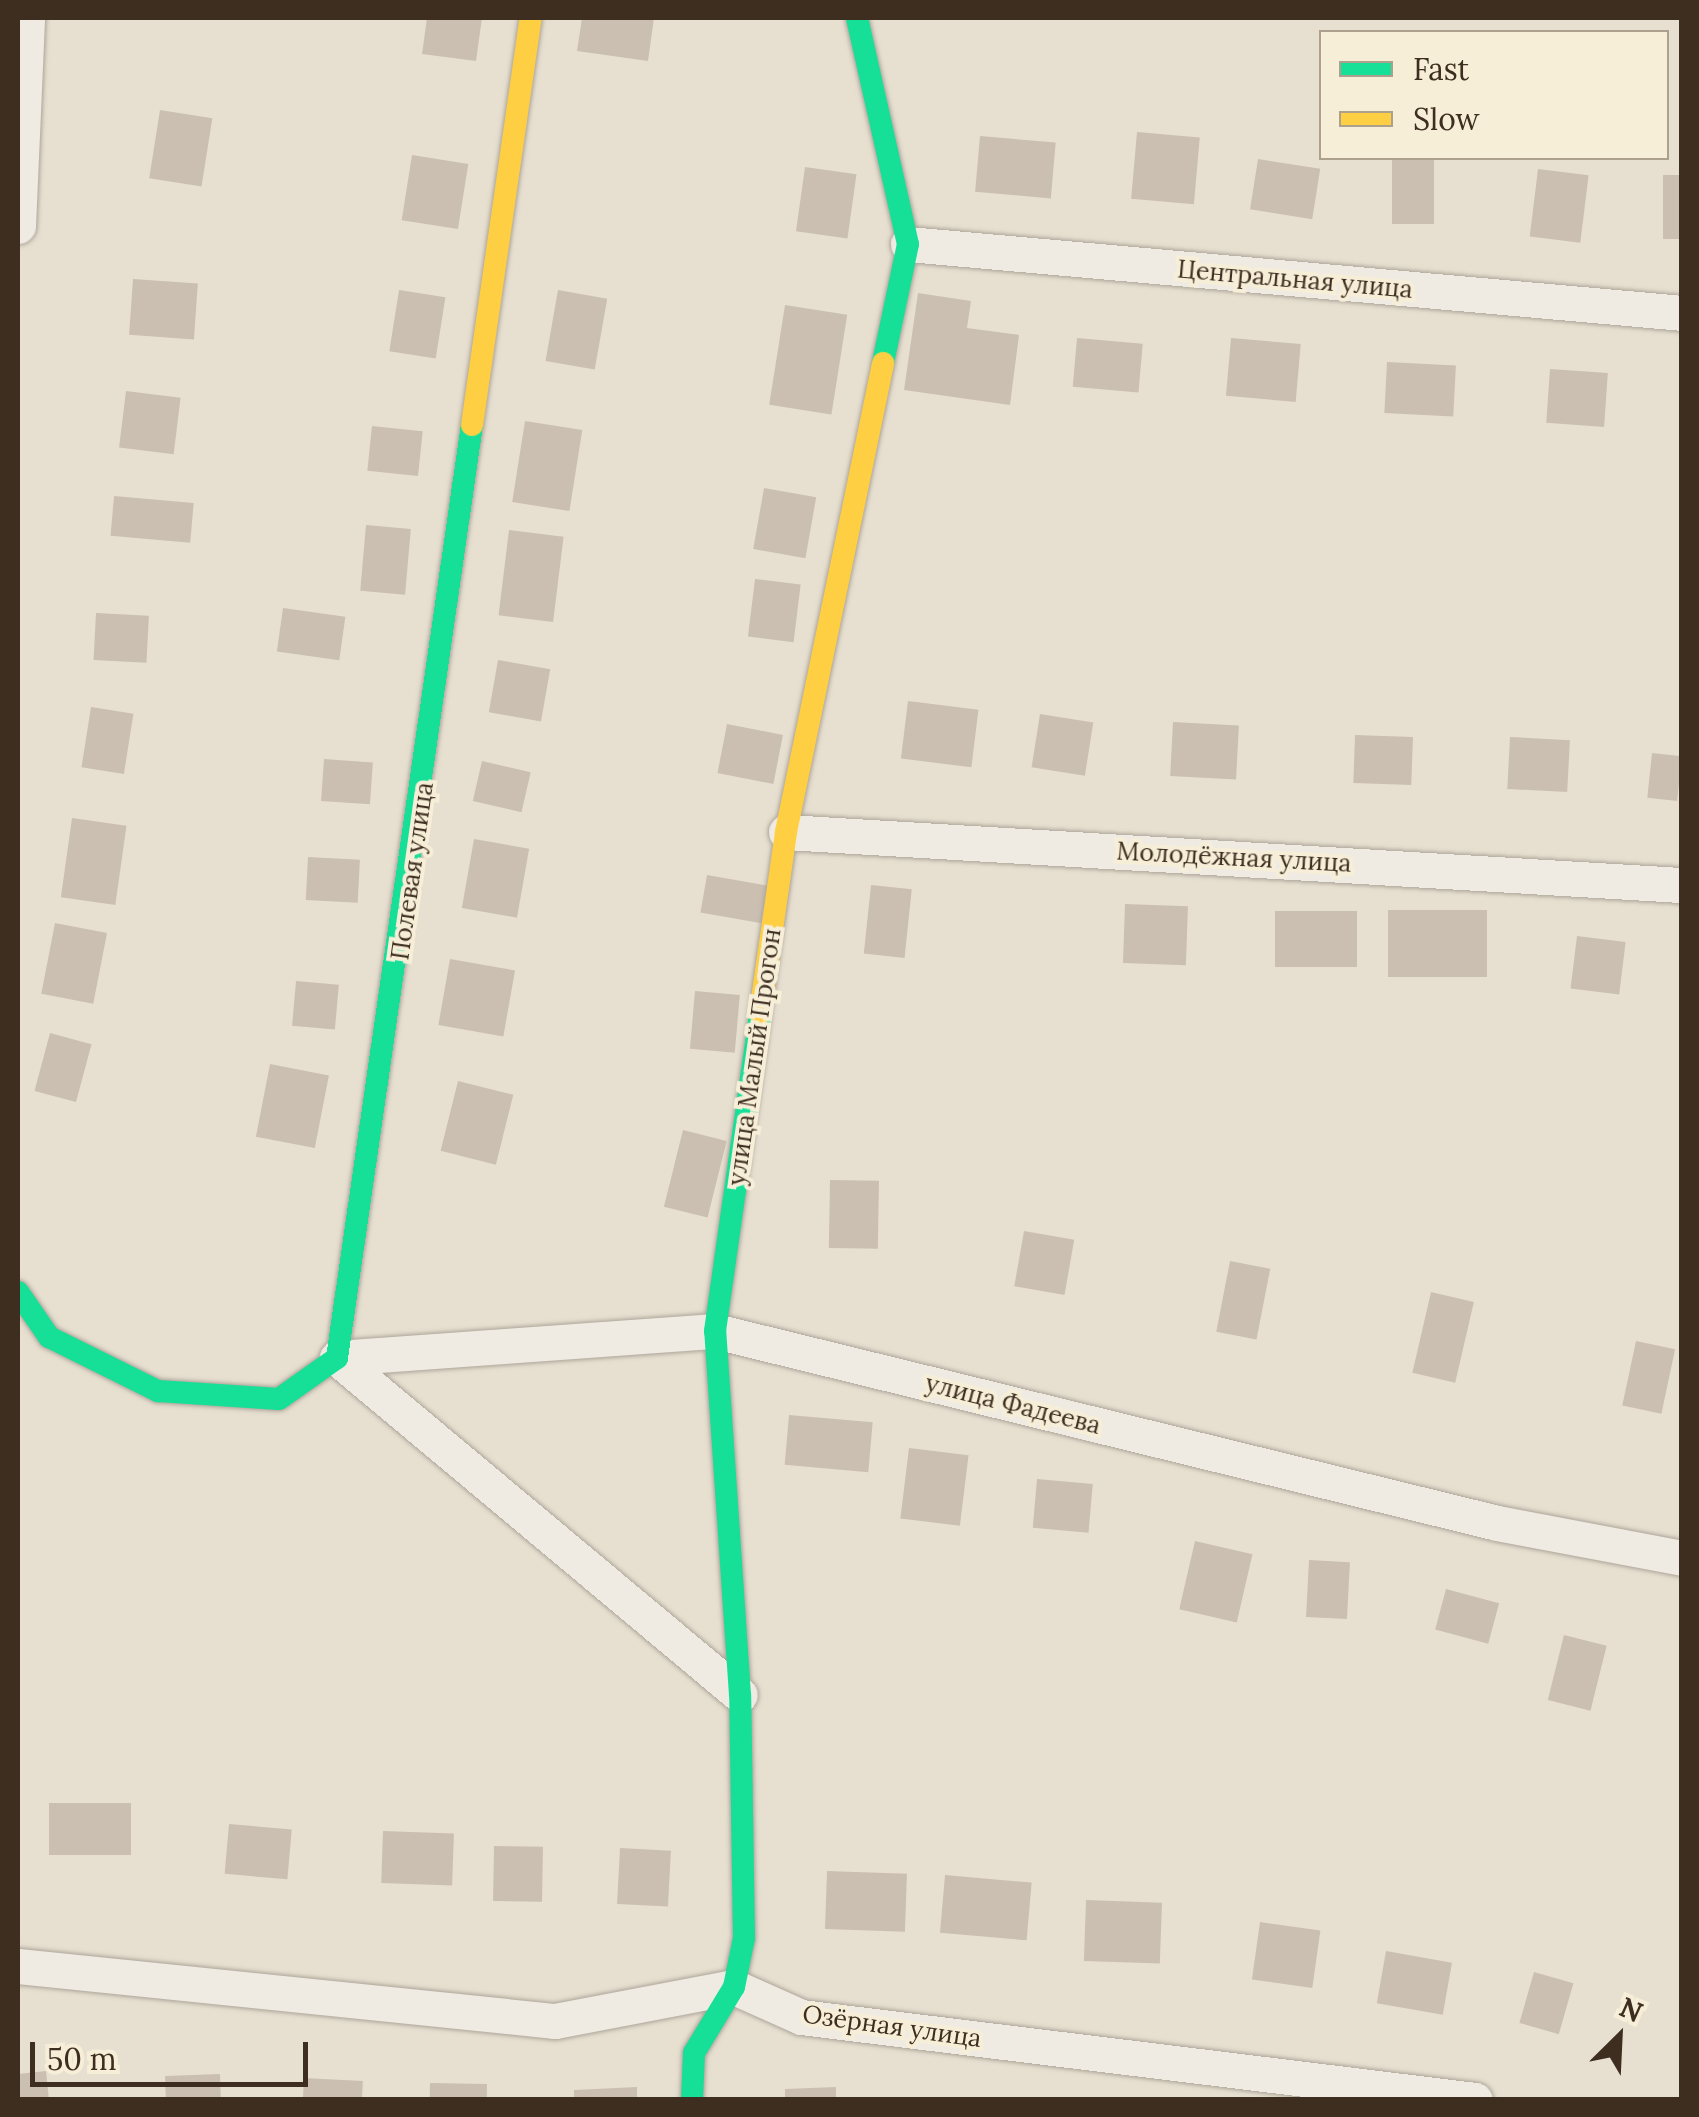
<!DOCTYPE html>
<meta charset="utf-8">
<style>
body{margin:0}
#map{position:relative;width:1699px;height:2117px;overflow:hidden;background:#e7e0d1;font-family:Lora,serif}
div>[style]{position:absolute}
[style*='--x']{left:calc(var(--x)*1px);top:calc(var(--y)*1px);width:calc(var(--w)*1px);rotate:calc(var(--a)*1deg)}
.building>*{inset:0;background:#cbbfb2;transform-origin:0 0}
.roads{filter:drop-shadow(0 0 2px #ada599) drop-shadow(0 0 2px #ada599)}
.street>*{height:35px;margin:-17.5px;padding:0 17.5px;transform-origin:17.5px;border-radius:17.5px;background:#efebe3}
.fast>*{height:22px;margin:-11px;padding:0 11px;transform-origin:11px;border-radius:11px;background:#16e098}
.slow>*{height:22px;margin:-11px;padding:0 11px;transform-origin:11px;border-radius:11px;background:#ffcf43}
span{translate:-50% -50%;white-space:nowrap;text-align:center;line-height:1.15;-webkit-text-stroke:8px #f7eed8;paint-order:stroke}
.street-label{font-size:25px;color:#3d2e20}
.frame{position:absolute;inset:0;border:20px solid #3d2e20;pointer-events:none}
.legend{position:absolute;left:1319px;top:30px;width:350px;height:130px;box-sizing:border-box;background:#f7eed8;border:2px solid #ada18e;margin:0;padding:12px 18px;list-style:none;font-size:30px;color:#3d2e20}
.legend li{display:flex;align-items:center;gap:20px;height:50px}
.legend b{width:50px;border:2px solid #ada18e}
.north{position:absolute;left:1569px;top:1987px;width:100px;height:100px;-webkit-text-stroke:8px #f7eed8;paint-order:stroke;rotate:24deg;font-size:28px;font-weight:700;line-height:40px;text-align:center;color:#3d2e20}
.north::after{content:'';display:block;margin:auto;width:35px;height:45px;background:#3d2e20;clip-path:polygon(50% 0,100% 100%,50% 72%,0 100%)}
.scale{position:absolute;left:30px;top:2042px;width:278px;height:45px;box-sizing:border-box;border:5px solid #3d2e20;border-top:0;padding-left:12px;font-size:30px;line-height:35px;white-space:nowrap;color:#3d2e20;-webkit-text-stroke:8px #f7eed8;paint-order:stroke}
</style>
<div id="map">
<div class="building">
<i style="clip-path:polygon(427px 18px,482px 18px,476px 61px,422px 54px)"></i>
<i style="clip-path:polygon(582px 18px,654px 18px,648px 61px,577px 51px)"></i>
<i style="left:160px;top:110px;width:53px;height:69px;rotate:9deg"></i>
<i style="left:1137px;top:132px;width:63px;height:67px;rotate:5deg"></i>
<i style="left:980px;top:136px;width:76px;height:56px;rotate:5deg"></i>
<i style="left:412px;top:155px;width:57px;height:66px;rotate:9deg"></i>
<i style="left:1392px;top:158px;width:42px;height:66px"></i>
<i style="left:1258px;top:159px;width:63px;height:51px;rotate:9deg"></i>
<i style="left:805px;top:167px;width:52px;height:65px;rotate:8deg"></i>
<i style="left:1538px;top:169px;width:51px;height:68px;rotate:7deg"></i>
<i style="left:1663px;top:175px;width:19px;height:64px"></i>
<i style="left:133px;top:279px;width:65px;height:56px;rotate:4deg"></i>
<i style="left:399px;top:290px;width:47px;height:62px;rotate:9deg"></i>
<i style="left:558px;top:290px;width:50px;height:72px;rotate:10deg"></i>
<i style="clip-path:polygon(918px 293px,971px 301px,967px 328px,1019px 335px,1010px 405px,904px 390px)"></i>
<i style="left:785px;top:305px;width:63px;height:101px;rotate:9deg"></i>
<i style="left:1077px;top:338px;width:66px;height:49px;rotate:5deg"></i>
<i style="left:1231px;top:338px;width:70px;height:58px;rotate:5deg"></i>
<i style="left:1387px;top:362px;width:69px;height:51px;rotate:3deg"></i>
<i style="left:1550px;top:369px;width:58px;height:54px;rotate:4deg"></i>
<i style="left:126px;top:391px;width:55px;height:57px;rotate:7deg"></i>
<i style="left:525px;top:421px;width:58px;height:82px;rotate:9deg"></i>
<i style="left:372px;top:426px;width:51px;height:45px;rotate:6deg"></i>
<i style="left:764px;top:488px;width:53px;height:62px;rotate:10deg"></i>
<i style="left:114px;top:496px;width:80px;height:40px;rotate:5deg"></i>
<i style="left:366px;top:525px;width:45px;height:66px;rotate:5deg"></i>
<i style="left:509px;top:530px;width:55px;height:86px;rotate:7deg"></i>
<i style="left:755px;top:579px;width:46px;height:58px;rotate:7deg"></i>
<i style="left:283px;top:608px;width:63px;height:44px;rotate:8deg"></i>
<i style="left:96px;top:613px;width:53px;height:47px;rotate:3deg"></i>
<i style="left:498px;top:660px;width:53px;height:53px;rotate:10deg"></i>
<i style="left:908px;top:701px;width:71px;height:58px;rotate:7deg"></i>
<i style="left:91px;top:707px;width:43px;height:61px;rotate:9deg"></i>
<i style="left:1040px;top:714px;width:54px;height:54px;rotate:9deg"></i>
<i style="left:1173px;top:722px;width:66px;height:54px;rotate:3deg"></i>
<i style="left:727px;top:724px;width:57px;height:50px;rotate:11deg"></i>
<i style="left:1355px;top:735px;width:58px;height:48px;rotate:2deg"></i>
<i style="left:1510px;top:737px;width:60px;height:52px;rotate:3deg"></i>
<i style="left:1652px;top:753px;width:30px;height:45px;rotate:6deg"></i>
<i style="left:324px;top:759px;width:49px;height:42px;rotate:4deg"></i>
<i style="left:482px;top:761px;width:50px;height:41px;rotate:13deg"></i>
<i style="left:72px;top:818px;width:55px;height:80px;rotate:8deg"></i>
<i style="left:474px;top:839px;width:56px;height:70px;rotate:10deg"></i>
<i style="left:308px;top:857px;width:52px;height:43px;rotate:3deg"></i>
<i style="left:707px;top:875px;width:62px;height:38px;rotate:10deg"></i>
<i style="left:871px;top:885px;width:41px;height:69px;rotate:6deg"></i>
<i style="left:1125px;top:904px;width:63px;height:59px;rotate:2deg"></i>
<i style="left:1388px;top:910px;width:99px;height:67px"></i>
<i style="left:1357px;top:911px;width:56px;height:82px;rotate:90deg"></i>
<i style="left:55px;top:923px;width:53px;height:72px;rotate:11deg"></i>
<i style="left:1577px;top:936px;width:49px;height:53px;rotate:7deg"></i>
<i style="left:450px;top:959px;width:66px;height:67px;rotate:10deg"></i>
<i style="left:296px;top:981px;width:43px;height:45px;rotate:5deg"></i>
<i style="left:695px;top:991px;width:45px;height:58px;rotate:5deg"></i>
<i style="left:50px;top:1033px;width:43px;height:60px;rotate:15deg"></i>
<i style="left:270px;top:1064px;width:60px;height:74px;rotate:11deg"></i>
<i style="left:458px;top:1081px;width:57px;height:72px;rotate:14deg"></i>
<i style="left:683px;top:1130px;width:45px;height:79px;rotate:14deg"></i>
<i style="left:830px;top:1180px;width:49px;height:68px;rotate:1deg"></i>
<i style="left:1024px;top:1231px;width:51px;height:56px;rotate:10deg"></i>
<i style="left:1230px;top:1261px;width:41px;height:72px;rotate:11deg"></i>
<i style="left:1431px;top:1292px;width:44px;height:83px;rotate:13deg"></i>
<i style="left:1636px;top:1341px;width:40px;height:66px;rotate:12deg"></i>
<i style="left:789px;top:1415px;width:84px;height:50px;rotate:5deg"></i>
<i style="left:909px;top:1448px;width:60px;height:71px;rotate:7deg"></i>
<i style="left:1037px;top:1479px;width:56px;height:49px;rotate:5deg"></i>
<i style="left:1195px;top:1541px;width:59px;height:70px;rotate:13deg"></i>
<i style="left:1309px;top:1560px;width:41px;height:57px;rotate:3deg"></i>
<i style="left:1446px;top:1589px;width:55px;height:42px;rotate:15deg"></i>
<i style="left:1564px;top:1635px;width:44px;height:67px;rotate:14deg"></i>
<i style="left:49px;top:1803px;width:82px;height:52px"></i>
<i style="left:229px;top:1824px;width:63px;height:50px;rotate:5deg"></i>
<i style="left:383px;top:1831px;width:71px;height:52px;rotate:2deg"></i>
<i style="left:494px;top:1846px;width:49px;height:55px;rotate:1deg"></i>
<i style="left:620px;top:1848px;width:51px;height:56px;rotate:3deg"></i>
<i style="left:827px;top:1871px;width:80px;height:58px;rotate:2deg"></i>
<i style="left:945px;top:1875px;width:87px;height:58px;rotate:5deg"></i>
<i style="left:1086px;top:1900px;width:76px;height:61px;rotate:2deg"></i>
<i style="left:1260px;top:1922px;width:61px;height:58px;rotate:8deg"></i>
<i style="left:1386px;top:1951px;width:67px;height:53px;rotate:10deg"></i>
<i style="left:1534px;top:1972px;width:41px;height:53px;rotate:16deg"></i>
<i style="clip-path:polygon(46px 2071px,49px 2100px,18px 2100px,18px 2074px)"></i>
<i style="left:220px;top:2074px;width:26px;height:55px;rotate:88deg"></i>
<i style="left:304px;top:2078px;width:59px;height:22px;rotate:3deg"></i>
<i style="left:430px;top:2083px;width:57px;height:17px;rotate:1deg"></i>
<i style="clip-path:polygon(637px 2087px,637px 2100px,574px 2100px,574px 2090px)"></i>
<i style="clip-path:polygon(836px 2087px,836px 2100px,785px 2100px,785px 2089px)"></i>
</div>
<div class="roads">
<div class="street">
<i style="--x:18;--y:226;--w:208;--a:-87.5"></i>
<i style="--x:908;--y:244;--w:777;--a:5.09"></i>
<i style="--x:786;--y:832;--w:898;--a:3.39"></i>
<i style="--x:337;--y:1358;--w:379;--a:-4.1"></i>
<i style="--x:715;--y:1331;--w:805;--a:13.79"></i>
<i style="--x:1497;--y:1523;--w:188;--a:10.7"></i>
<i style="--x:337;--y:1358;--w:525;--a:39.9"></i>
<i style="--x:18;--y:1966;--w:540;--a:5.85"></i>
<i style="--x:555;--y:2021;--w:182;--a:-10.8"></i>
<i style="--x:734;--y:1987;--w:73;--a:24.1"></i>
<i style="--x:801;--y:2017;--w:679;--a:7.02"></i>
</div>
<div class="fast">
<i style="--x:857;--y:18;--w:232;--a:77.3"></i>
<i style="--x:908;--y:244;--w:122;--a:101.9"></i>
<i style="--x:18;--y:1292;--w:55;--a:55.4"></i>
<i style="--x:49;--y:1337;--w:122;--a:26.4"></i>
<i style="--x:158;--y:1391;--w:121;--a:3.8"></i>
<i style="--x:279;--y:1399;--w:71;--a:-35.3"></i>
<i style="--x:337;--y:1358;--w:943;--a:-81.77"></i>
<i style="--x:692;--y:2100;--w:47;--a:-87.6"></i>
<i style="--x:694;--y:2053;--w:77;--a:-58.8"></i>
<i style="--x:734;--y:1987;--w:50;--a:-78.5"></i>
<i style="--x:744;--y:1938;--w:243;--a:-90.9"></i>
<i style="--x:740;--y:1695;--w:365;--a:-93.9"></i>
<i style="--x:715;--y:1331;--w:321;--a:-81.9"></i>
</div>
<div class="slow">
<i style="--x:472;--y:425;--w:411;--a:-81.8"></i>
<i style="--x:760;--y:1013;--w:183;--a:-81.8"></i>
<i style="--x:786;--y:832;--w:479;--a:-78.3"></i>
</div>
</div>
<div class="street-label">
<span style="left:1295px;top:279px;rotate:5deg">Центральная улица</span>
<span style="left:1234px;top:857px;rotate:3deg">Молодёжная улица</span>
<span style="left:412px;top:871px;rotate:-82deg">Полевая улица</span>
<span style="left:754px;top:1057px;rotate:-82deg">улица Малый Прогон</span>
<span style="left:1013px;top:1404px;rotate:14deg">улица Фадеева</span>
<span style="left:892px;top:2026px;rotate:8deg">Озёрная улица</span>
</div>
<div class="frame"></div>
<ul class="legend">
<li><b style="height:12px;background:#16e098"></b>Fast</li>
<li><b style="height:12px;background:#ffcf43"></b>Slow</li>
</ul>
<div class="north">N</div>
<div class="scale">50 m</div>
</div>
